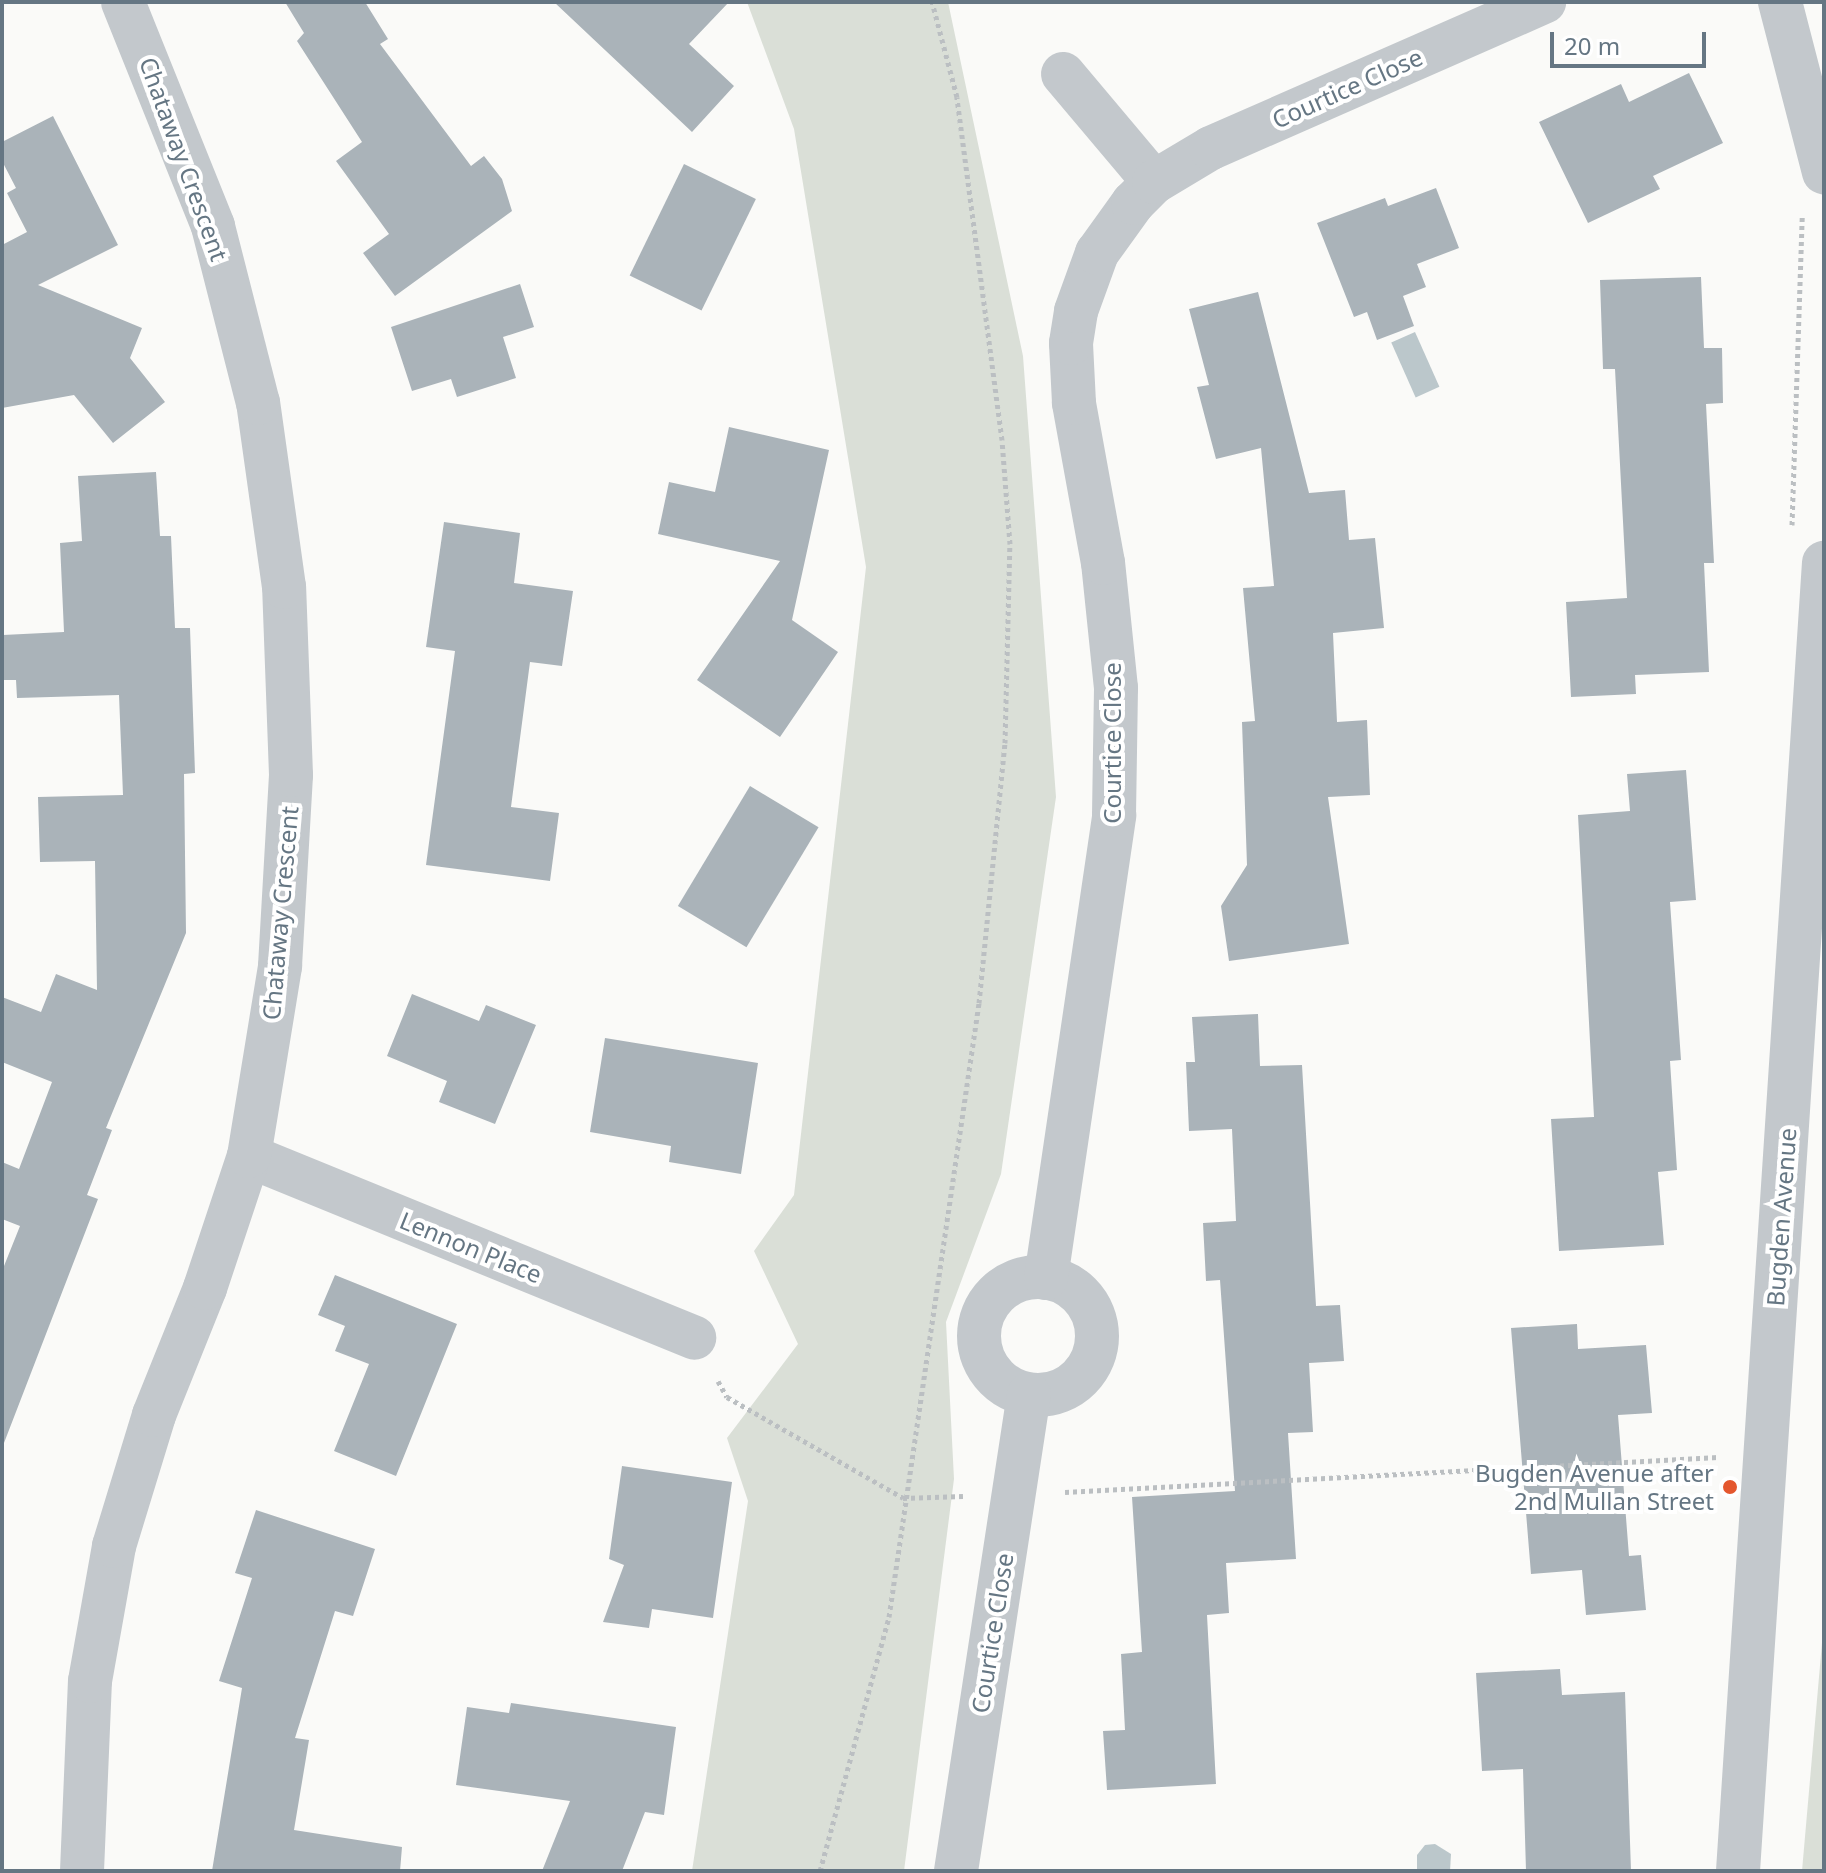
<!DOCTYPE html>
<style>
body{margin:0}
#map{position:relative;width:1826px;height:1873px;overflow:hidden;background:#fafaf8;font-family:"Noto Sans",sans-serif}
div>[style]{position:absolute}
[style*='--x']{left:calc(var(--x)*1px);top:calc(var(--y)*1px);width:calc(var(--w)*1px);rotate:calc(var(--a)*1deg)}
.green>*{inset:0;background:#dadfd7}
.water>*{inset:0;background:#bbc7cb;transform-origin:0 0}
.building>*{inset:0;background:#aab3b9;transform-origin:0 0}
.path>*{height:5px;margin-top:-2.5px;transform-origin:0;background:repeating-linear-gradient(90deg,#bbbfc2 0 4px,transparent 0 8px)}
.minor>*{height:44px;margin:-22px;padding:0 22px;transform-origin:22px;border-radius:22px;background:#c3c8cc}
.minor>.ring{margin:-22px;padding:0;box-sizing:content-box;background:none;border:44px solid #c3c8cc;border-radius:50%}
.dots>*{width:22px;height:22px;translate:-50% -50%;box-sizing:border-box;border:4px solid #fff;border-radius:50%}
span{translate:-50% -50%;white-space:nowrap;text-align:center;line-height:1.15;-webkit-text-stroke:8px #fff;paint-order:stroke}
.street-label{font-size:24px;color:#657683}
.poi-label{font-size:24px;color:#657683}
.right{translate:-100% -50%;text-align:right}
.frame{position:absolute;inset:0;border:4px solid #657683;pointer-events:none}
.scale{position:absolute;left:1550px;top:32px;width:156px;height:36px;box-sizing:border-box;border:4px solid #657683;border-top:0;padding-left:10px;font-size:24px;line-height:28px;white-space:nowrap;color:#657683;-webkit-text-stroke:6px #fff;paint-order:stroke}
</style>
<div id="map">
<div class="green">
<i style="clip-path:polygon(747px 2px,948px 2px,1023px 356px,1056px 797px,1001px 1174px,946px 1322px,954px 1479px,904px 1871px,692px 1871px,748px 1501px,727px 1438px,798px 1344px,754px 1251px,794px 1195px,866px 567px,794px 129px)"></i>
<i style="clip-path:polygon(1824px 1620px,1824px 1871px,1802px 1871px)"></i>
</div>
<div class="water">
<i style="left:1415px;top:332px;width:60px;height:26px;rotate:66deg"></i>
<i style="clip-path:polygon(1435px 1844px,1451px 1854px,1450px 1871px,1417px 1871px,1417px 1855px,1425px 1845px)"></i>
</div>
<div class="building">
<i style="clip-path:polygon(285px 2px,365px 2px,388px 39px,380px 44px,471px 166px,484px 156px,502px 179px,512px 211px,395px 296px,363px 253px,389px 234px,336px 161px,362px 142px,297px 41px,304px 33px)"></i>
<i style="clip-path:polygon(554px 2px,729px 2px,689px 44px,734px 86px,692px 132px)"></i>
<i style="clip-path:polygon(1689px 73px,1723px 143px,1653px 176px,1660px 189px,1588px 223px,1539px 122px,1621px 84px,1629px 102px)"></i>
<i style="clip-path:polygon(53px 116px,118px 245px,38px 285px,142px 328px,130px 358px,165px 402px,113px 443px,74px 395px,2px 408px,2px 245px,27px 232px,7px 193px,16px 188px,2px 161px,2px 142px)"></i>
<i style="left:684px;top:164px;width:80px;height:124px;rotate:26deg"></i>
<i style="clip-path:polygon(1436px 188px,1459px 248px,1417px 264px,1426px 287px,1403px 296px,1414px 326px,1377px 340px,1367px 312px,1354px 317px,1317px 223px,1385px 198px,1388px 206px)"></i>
<i style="clip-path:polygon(1701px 277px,1704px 348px,1722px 348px,1723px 403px,1706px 404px,1714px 563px,1704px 563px,1709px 672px,1635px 675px,1636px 694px,1571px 697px,1566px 602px,1627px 598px,1615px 369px,1603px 369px,1600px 280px)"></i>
<i style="clip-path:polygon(520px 284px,534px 327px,503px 337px,516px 378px,457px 397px,451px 379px,412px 391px,391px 327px)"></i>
<i style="clip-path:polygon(1258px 292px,1309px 493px,1345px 490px,1349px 540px,1375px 538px,1384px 628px,1333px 633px,1337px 722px,1367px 720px,1370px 795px,1328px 797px,1349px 944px,1229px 961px,1221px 906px,1247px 865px,1242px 722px,1255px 721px,1243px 588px,1274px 586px,1261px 448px,1216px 459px,1197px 387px,1209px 385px,1189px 309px)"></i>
<i style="clip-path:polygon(729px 427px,829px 450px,792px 620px,838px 652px,780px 737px,697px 680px,780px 561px,658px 534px,669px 482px,715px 492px)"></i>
<i style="clip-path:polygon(156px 472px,160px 536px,171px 536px,175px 628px,190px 628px,195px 773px,184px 774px,186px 933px,106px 1128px,112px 1130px,87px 1195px,98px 1199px,4px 1443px,2px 1271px,20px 1226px,2px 1219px,2px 1162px,19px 1169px,52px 1082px,2px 1062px,2px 997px,41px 1012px,56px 974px,97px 990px,95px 861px,40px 862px,38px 797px,123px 795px,119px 695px,17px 698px,16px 680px,4px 680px,3px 635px,64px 632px,60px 543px,82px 541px,78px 476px)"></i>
<i style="clip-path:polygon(444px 522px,520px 533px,514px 583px,573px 591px,562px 666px,530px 662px,511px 807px,559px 813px,550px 881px,426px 865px,455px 651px,426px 647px)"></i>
<i style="clip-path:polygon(1686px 770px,1696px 900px,1670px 902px,1681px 1060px,1670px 1061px,1677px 1170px,1658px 1172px,1664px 1245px,1559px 1251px,1551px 1119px,1594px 1117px,1578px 815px,1630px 811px,1627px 774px)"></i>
<i style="left:750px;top:786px;width:80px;height:140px;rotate:31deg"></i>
<i style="clip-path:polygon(412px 994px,479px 1021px,486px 1005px,536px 1025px,495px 1124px,439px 1102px,447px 1081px,387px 1056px)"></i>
<i style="clip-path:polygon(1258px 1014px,1260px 1066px,1302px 1065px,1316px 1306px,1340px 1305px,1344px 1361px,1309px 1363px,1313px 1432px,1288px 1433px,1296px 1559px,1226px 1563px,1229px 1613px,1207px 1615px,1216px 1784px,1107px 1790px,1103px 1731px,1125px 1730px,1121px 1654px,1142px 1652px,1132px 1497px,1235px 1491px,1220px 1280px,1206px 1281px,1203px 1223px,1236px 1221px,1232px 1129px,1189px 1131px,1186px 1062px,1195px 1062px,1192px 1017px)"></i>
<i style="clip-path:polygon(605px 1038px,758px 1063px,741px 1174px,669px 1162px,671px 1146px,590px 1132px)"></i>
<i style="clip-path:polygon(335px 1275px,457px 1324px,396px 1476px,334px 1451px,369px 1364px,335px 1351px,345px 1326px,318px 1315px)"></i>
<i style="clip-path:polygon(1577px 1324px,1578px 1349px,1646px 1345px,1652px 1413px,1618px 1415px,1629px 1556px,1641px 1555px,1646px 1610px,1586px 1615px,1582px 1570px,1531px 1574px,1511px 1328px)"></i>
<i style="clip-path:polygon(622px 1466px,732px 1482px,713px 1618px,652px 1609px,649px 1628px,603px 1622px,624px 1565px,609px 1559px)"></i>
<i style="clip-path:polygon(256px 1510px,375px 1549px,353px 1616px,335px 1611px,295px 1738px,309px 1740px,294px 1830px,402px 1847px,400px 1871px,212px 1871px,242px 1688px,219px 1681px,252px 1578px,235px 1573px)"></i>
<i style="clip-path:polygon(1560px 1669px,1562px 1695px,1625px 1692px,1631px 1871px,1526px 1871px,1523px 1769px,1482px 1771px,1476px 1673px)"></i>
<i style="clip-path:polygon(511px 1703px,676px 1727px,664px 1815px,645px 1812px,622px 1871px,542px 1871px,570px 1801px,456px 1785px,467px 1707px,509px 1713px)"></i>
</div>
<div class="path">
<i style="--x:1792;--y:525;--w:309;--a:-88.1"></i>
<i style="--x:718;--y:1381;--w:18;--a:61"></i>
<i style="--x:727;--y:1397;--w:203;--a:29.8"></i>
<i style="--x:903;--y:1498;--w:60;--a:-1.9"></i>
<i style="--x:1065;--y:1492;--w:654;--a:-3.07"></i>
<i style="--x:820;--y:1871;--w:263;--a:-74.8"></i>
<i style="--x:889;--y:1617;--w:621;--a:-81.66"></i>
<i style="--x:979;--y:1003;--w:261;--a:-84.3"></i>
<i style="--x:1005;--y:743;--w:199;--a:-88.6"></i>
<i style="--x:1010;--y:544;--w:104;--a:-94.4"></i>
<i style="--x:1002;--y:440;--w:346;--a:-97.5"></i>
<i style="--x:957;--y:97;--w:98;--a:-104.7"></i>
</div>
<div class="minor">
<i style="--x:1780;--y:2;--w:176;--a:75.5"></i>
<i style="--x:1063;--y:74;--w:141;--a:49.9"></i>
<i style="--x:249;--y:1156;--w:481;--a:22.2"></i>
<i class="ring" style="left:979px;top:1277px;width:74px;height:74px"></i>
<i style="--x:1046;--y:1278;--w:468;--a:-81.6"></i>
<i style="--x:1114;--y:815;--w:127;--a:-89.1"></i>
<i style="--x:1116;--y:688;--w:126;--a:-95.9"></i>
<i style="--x:1103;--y:563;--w:163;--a:-100.3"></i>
<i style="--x:1074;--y:403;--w:60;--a:-92.9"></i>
<i style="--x:1071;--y:343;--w:32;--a:-81"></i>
<i style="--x:1076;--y:311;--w:62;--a:-70.1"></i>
<i style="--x:1097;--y:253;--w:62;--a:-54.2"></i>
<i style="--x:1133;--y:203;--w:30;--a:-45"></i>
<i style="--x:1154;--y:182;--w:66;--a:-30.8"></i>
<i style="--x:1211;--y:148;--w:364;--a:-23.7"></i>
<i style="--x:82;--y:1871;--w:190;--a:-87.6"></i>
<i style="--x:90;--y:1681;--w:137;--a:-79.9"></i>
<i style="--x:114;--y:1546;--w:137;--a:-73"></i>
<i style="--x:154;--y:1415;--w:137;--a:-68.1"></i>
<i style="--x:205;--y:1288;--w:139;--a:-71.6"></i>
<i style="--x:249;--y:1156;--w:193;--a:-80.7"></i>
<i style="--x:280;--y:966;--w:191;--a:-86.7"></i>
<i style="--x:291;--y:775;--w:188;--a:-92.1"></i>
<i style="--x:284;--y:587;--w:186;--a:-98"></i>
<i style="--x:258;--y:403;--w:183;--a:-104.3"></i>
<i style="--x:213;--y:226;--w:241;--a:-111.9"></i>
<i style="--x:956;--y:1871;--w:482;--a:-81.3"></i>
<i style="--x:1738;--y:1871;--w:1311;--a:-86.24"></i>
</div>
<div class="dots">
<i style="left:1730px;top:1487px;background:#e4572e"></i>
</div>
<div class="street-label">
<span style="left:1347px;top:88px;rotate:-24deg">Courtice Close</span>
<span style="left:184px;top:159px;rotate:70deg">Chataway Crescent</span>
<span style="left:1112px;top:743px;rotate:-90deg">Courtice Close</span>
<span style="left:280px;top:913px;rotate:-85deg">Chataway Crescent</span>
<span style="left:1781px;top:1217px;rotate:-86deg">Bugden Avenue</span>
<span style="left:471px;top:1247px;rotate:22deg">Lennon Place</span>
<span style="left:992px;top:1633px;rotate:-81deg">Courtice Close</span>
</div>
<div class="poi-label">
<span class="right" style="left:1714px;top:1487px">Bugden Avenue after<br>2nd Mullan Street</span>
</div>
<div class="frame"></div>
<div class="scale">20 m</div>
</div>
